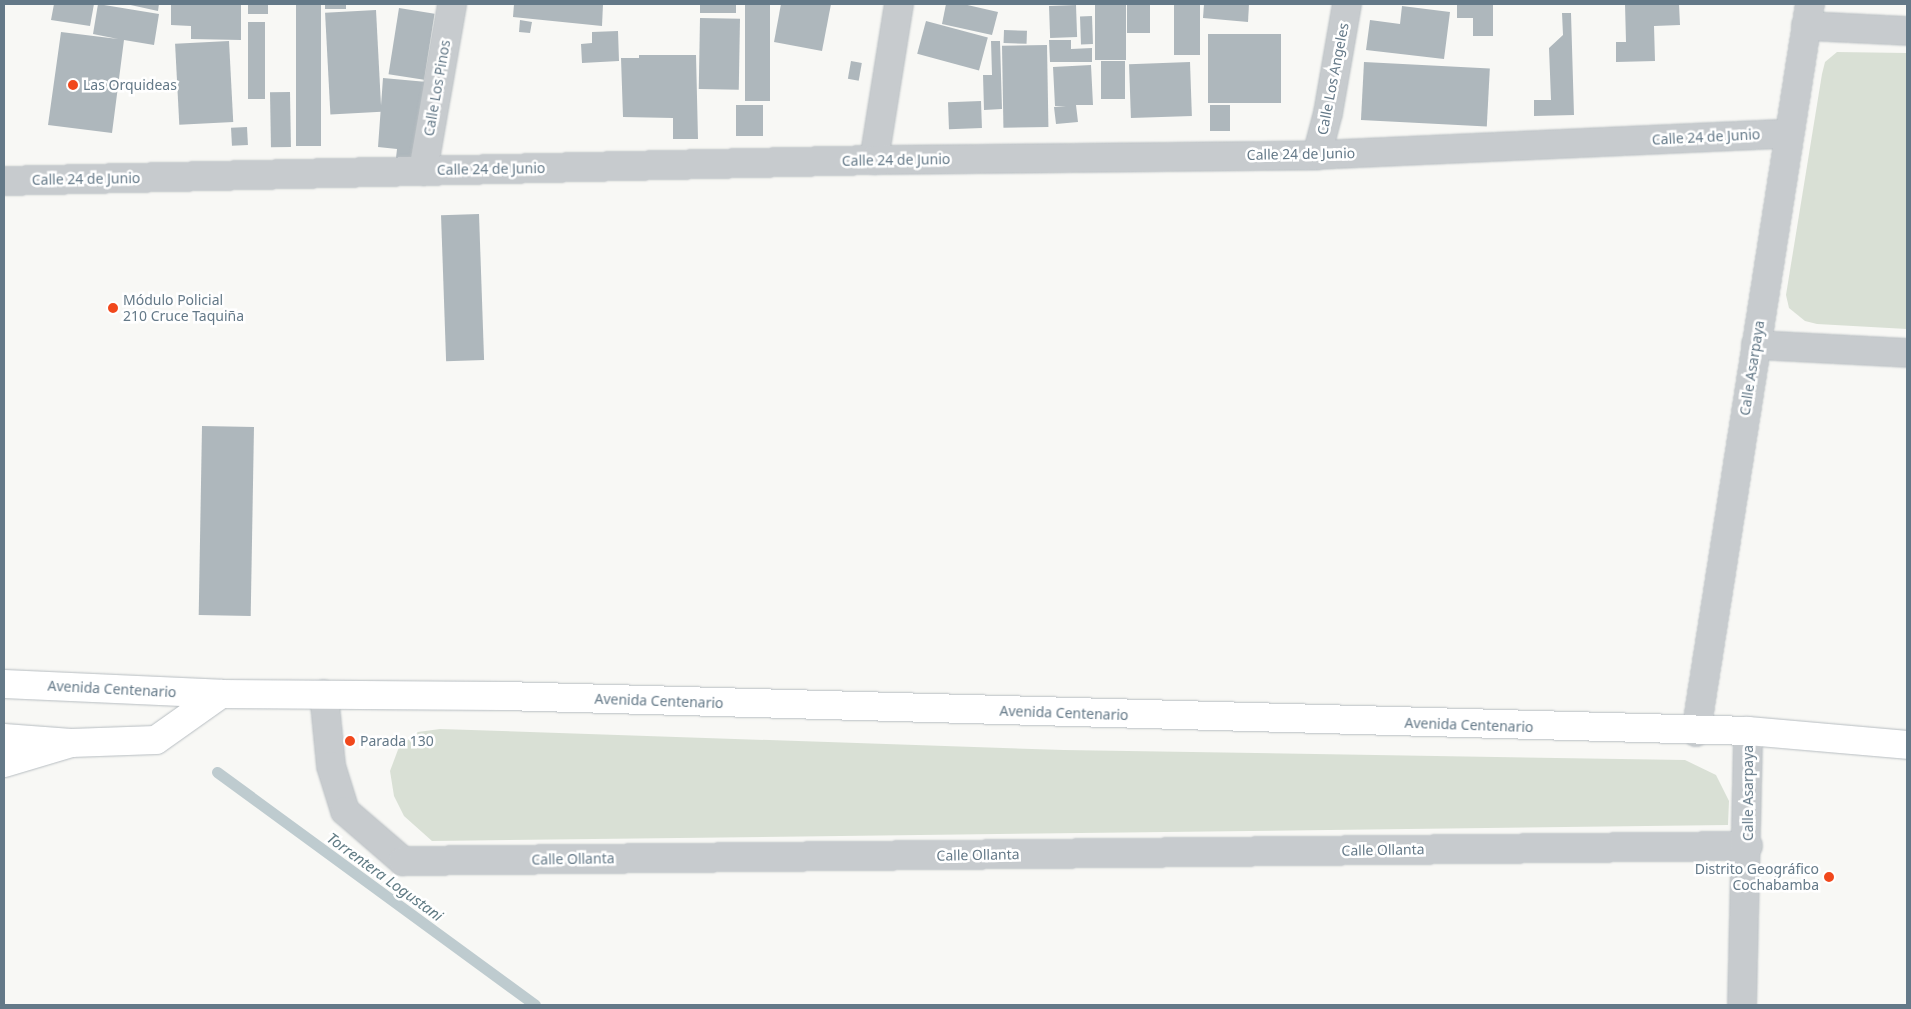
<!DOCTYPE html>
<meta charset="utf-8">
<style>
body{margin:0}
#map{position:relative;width:1911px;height:1009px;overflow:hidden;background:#f8f8f5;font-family:"Noto Sans",sans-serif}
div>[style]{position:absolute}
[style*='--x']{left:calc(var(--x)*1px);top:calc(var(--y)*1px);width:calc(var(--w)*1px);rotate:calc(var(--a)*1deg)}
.green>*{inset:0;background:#d9e0d5}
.stream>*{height:11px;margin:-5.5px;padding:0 5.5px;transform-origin:5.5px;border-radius:5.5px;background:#becbcf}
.building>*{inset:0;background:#aeb7bc;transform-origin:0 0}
.roads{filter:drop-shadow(0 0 1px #b7bdc1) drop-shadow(0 0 1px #b7bdc1)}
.minor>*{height:28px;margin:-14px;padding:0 14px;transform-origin:14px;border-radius:14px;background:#c7cbce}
.secondary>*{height:28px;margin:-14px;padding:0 14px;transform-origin:14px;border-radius:14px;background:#fff}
.primary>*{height:28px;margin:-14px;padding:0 14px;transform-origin:14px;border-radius:14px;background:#fff}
.dots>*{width:14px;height:14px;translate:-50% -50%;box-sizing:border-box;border:2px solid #fff;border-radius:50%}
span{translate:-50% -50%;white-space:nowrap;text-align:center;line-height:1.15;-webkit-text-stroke:5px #fff;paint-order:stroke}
.street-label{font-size:14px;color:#647988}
.poi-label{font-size:14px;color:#647988}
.left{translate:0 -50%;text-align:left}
.right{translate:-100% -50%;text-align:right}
.water-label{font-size:15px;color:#607b84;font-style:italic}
.frame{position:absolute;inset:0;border:5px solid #647988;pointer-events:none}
</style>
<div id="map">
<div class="green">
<i style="clip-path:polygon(1837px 52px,1907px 53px,1907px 329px,1817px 324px,1805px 321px,1789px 308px,1786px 295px,1822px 74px,1825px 62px)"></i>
<i style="clip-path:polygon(440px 729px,1064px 750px,1685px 760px,1716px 775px,1729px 801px,1728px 825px,432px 841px,404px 816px,394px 796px,390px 771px,399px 747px,418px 732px)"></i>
</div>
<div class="stream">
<i style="--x:217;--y:772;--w:394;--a:36.2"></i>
</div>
<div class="building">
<i style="clip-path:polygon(54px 4px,94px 4px,90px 26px,51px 20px)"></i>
<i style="clip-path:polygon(98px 4px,159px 14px,154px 45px,124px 40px,112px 133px,48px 125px,61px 32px,118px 39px,93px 34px)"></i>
<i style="clip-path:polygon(126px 4px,159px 4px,158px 11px)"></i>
<i style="clip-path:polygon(171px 4px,241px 4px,241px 40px,191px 39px,191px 26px,171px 25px)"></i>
<i style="left:248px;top:4px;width:20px;height:10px"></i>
<i style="left:296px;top:4px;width:25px;height:142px"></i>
<i style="left:325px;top:4px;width:21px;height:5px"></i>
<i style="clip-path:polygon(514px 4px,603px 4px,602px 26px,513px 17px)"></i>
<i style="left:700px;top:4px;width:36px;height:9px"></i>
<i style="left:745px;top:4px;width:25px;height:97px"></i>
<i style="clip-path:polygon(781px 4px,831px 4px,822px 51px,774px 42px)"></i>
<i style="clip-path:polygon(946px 4px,963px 4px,998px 12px,992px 35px,942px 24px)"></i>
<i style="left:1095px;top:4px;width:31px;height:56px"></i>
<i style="left:1127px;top:4px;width:23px;height:29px"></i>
<i style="left:1174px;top:4px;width:26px;height:51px"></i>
<i style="clip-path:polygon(1204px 4px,1249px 4px,1248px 22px,1203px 18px)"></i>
<i style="clip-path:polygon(1457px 4px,1493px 4px,1493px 36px,1473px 36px,1473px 18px,1457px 18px)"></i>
<i style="clip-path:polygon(1625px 4px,1679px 4px,1680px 25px,1654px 26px,1655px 61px,1616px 62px,1616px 42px,1626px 42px)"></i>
<i style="left:1076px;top:5px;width:32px;height:27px;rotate:88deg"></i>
<i style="clip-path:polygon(1402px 6px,1450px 12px,1444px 59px,1366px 50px,1370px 20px,1400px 24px)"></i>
<i style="left:399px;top:8px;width:36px;height:67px;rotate:9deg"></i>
<i style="left:376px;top:10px;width:102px;height:51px;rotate:87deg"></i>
<i style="clip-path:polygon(1562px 13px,1571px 13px,1574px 115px,1534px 116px,1534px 100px,1551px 100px,1549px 48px,1563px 35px)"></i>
<i style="left:1092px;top:16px;width:28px;height:12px;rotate:88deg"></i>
<i style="left:700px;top:18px;width:40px;height:71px;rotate:1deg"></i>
<i style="clip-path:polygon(520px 20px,532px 22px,530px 33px,519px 32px)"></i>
<i style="left:926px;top:21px;width:64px;height:34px;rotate:15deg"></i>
<i style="left:248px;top:22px;width:17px;height:77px"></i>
<i style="left:1004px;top:30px;width:23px;height:13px;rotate:2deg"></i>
<i style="clip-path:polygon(618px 31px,619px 61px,582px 63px,581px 44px,592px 43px,592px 32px)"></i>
<i style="left:1208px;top:34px;width:73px;height:69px"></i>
<i style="clip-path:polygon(1049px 40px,1071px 40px,1071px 49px,1092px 48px,1092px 62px,1050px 62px)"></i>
<i style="left:229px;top:41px;width:81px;height:54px;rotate:87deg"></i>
<i style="clip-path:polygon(991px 41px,1000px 41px,1002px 109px,984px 110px,983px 75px,992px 75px)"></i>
<i style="left:1047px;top:45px;width:82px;height:45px;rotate:89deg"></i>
<i style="clip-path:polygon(639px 55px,696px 55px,698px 139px,673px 139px,673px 118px,623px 117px,621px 58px,639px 58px)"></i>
<i style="left:851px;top:61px;width:11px;height:18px;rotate:10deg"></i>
<i style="left:1101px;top:61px;width:24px;height:38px"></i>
<i style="left:1190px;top:62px;width:54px;height:61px;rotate:88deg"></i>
<i style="left:1364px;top:62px;width:126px;height:58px;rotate:3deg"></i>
<i style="clip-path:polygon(1091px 65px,1093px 105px,1076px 105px,1078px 122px,1056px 124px,1054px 107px,1066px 106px,1055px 106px,1053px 67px)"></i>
<i style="clip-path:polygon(383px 78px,427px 82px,421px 160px,396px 158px,397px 149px,378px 147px)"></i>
<i style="left:290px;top:92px;width:55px;height:20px;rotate:89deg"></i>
<i style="left:981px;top:101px;width:27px;height:33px;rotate:88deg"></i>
<i style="left:736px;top:105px;width:27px;height:31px"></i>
<i style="left:1210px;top:105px;width:20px;height:26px"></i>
<i style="left:247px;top:127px;width:18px;height:16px;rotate:87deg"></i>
<i style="left:479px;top:214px;width:146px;height:38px;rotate:88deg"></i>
<i style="left:202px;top:426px;width:52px;height:189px;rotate:1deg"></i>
</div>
<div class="roads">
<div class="minor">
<i style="--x:1806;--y:26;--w:101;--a:2.8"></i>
<i style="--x:1317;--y:155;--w:43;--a:-75.3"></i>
<i style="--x:1328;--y:113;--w:111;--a:-80.1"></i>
<i style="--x:874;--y:160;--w:158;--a:-80.9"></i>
<i style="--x:423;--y:171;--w:169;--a:-80.1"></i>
<i style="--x:4;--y:181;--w:870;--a:-1.38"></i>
<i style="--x:874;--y:160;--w:443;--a:-0.6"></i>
<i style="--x:1317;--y:155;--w:471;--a:-2.6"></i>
<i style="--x:1756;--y:345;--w:151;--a:3"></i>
<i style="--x:324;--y:694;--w:72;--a:84.4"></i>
<i style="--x:331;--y:766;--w:47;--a:72.7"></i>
<i style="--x:345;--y:811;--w:77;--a:40.8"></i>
<i style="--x:403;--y:861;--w:1345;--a:-0.64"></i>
<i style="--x:1696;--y:732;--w:737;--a:-81.1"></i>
<i style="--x:1742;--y:1005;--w:274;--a:-88.7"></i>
</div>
<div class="secondary">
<i style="--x:4;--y:684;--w:217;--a:2.6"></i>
<i style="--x:221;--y:694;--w:283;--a:0.4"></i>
<i style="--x:504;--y:696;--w:1244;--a:1.61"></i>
<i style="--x:1748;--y:731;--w:160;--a:5"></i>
<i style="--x:4;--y:738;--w:67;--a:4.3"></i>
<i style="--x:71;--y:743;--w:85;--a:-2"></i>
<i style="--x:156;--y:740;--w:80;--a:-35.3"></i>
</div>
<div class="primary">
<i style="--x:4;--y:763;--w:70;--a:-16.6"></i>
</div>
</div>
<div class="dots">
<i style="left:73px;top:85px;background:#f1481c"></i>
<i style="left:113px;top:308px;background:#f1481c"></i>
<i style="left:350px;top:741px;background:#f1481c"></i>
<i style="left:1829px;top:877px;background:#f1481c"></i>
</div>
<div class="street-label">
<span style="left:1333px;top:79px;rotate:-79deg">Calle Los Angeles</span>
<span style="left:437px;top:88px;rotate:-80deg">Calle Los Pinos</span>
<span style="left:1706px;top:137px;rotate:-3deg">Calle 24 de Junio</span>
<span style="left:1301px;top:154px;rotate:-1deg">Calle 24 de Junio</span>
<span style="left:896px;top:160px;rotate:-1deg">Calle 24 de Junio</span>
<span style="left:491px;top:169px;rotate:-1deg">Calle 24 de Junio</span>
<span style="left:86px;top:179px;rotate:-1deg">Calle 24 de Junio</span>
<span style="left:1752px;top:368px;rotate:-81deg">Calle Asarpaya</span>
<span style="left:112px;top:689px;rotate:3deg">Avenida Centenario</span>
<span style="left:659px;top:701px;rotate:2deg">Avenida Centenario</span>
<span style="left:1064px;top:713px;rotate:2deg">Avenida Centenario</span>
<span style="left:1469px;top:725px;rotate:2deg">Avenida Centenario</span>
<span style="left:1748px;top:793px;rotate:-90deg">Calle Asarpaya</span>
<span style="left:1383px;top:850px;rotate:-1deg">Calle Ollanta</span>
<span style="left:978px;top:855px;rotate:-1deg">Calle Ollanta</span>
<span style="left:573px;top:859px;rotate:-1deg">Calle Ollanta</span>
</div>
<div class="poi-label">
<span class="left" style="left:83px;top:85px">Las Orquideas</span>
<span class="left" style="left:123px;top:308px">Módulo Policial<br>210 Cruce Taquiña</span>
<span class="left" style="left:360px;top:741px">Parada 130</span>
<span class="right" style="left:1819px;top:877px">Distrito Geográfico<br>Cochabamba</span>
</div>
<div class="water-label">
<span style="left:385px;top:877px;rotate:36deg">Torrentera Logustani</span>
</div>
<div class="frame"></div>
</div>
